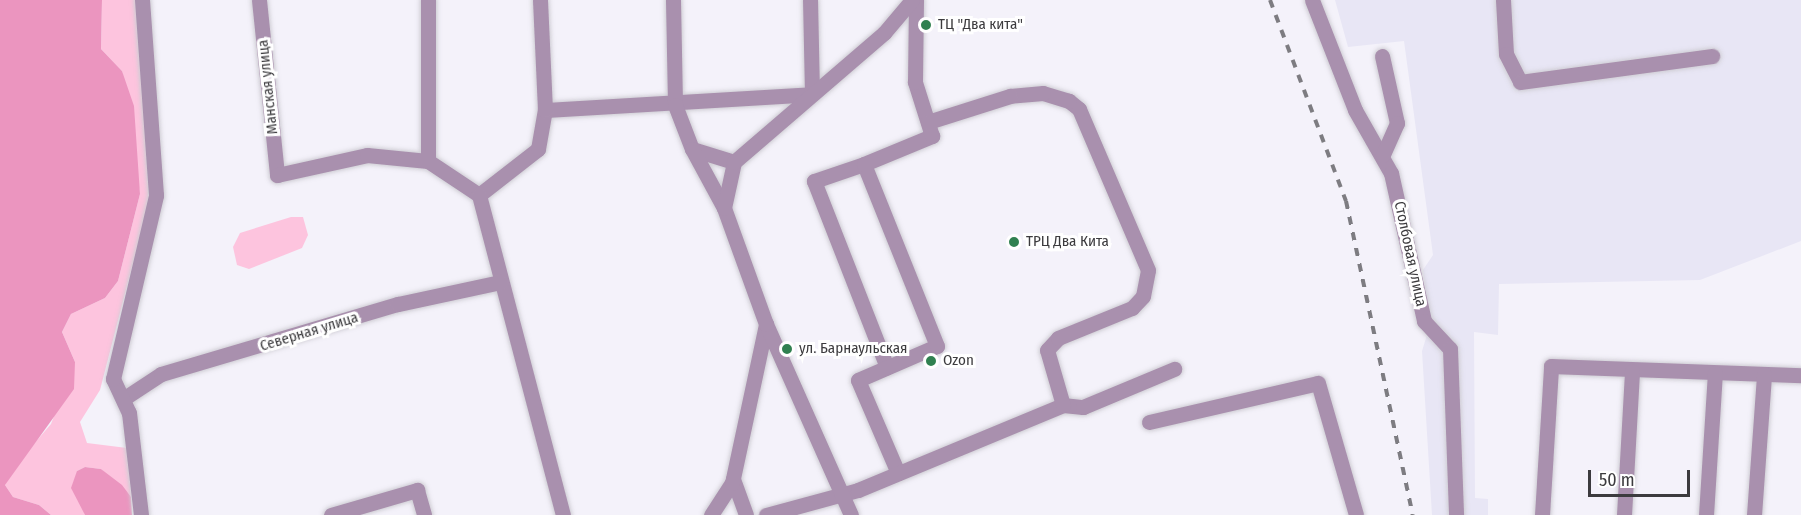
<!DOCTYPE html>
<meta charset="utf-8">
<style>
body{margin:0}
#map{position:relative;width:1801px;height:515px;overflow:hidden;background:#f4f2fa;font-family:"Fira Sans Condensed",sans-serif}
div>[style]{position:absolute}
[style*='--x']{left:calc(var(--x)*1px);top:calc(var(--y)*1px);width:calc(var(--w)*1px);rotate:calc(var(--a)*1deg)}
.built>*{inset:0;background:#e8e6f5}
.green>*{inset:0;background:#fdc4de}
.forest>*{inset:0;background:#eb95bf}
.roads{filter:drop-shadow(0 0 2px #cfcdd4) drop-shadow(0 0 2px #cfcdd4)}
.minor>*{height:15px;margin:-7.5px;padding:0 7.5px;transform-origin:7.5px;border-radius:7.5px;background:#a990ae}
.rail>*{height:4px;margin-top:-2px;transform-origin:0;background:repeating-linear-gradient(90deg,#7d7c81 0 8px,transparent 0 16px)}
.dots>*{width:16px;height:16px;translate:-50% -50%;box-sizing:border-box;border:3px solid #fff;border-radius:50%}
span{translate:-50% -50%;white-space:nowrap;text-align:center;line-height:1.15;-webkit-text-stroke:6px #fff;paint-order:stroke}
.poi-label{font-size:15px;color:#3c3b3e}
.left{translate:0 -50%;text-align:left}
.street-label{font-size:15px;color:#3c3b3e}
.scale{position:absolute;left:1588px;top:470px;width:102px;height:27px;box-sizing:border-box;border:3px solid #3c3b3e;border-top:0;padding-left:8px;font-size:18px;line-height:21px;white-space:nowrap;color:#3c3b3e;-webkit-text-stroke:4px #fff;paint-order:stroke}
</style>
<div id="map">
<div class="built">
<i style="clip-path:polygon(1335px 0,1801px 0,1801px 241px,1700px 280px,1499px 284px,1498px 335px,1474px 332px,1475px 498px,1488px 499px,1488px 515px,1432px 515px,1422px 351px,1430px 325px,1423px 270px,1433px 255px,1404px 41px,1348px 47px)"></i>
</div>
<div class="green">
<i style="clip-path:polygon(102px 0,137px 0,149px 201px,100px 390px,80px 422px,87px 443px,127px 448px,131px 497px,101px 469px,85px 467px,77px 471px,85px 515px,51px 515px,39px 505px,13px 497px,5px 485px,9px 473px,51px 424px,75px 362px,62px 332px,71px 314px,105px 298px,118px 281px,140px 194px,122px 71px,101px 49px)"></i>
<i style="clip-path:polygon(291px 217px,303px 217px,308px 235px,302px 248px,249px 269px,237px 265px,233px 247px,240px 233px)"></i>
</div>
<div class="forest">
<i style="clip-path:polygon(0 0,102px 0,101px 49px,122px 71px,134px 106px,140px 194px,118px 281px,105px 298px,71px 314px,62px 332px,75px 362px,74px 389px,5px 485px,13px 497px,39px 505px,51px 515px,0 515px)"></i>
<i style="clip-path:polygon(85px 467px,101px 469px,122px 485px,131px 497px,132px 515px,85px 515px,71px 488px,77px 471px)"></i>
</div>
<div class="roads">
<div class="minor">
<i style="--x:259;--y:0;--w:176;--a:84.1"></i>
<i style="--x:277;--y:175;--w:92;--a:-12.5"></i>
<i style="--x:367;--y:155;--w:61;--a:5.6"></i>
<i style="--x:428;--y:161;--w:61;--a:33.7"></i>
<i style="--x:479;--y:195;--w:75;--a:-37.9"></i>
<i style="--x:538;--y:149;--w:40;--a:-80"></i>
<i style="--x:545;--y:110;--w:267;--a:-3.4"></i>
<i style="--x:812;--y:94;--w:94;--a:-91.2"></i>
<i style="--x:428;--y:0;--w:161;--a:90"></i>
<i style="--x:540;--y:0;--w:110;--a:87.4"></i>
<i style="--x:673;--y:0;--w:105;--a:88.9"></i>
<i style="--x:675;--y:105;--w:47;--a:68.9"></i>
<i style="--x:692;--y:149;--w:44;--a:17.2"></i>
<i style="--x:1312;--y:0;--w:118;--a:68.6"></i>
<i style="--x:1355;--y:110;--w:73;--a:60.3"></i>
<i style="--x:1391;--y:173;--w:152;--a:77.4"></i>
<i style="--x:1424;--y:321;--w:38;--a:47"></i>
<i style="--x:1450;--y:349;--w:166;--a:87.9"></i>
<i style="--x:1503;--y:0;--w:54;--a:86.8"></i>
<i style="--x:1506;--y:54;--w:31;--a:63"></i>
<i style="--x:1520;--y:82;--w:194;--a:-7.7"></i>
<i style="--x:1382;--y:56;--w:69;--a:77.4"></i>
<i style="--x:1397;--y:123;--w:35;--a:114"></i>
<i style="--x:692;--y:149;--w:67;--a:61.5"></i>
<i style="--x:864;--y:164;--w:53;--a:161.2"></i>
<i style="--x:814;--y:181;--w:200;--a:68.6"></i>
<i style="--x:479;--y:195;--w:331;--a:75.3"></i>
<i style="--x:123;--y:399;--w:45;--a:-33.3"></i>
<i style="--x:161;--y:374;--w:247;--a:-16.5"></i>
<i style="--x:398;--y:304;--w:105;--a:-12.1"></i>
<i style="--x:1063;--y:405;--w:20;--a:6"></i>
<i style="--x:1083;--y:407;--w:99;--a:-22.7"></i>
<i style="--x:1149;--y:422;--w:173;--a:-13"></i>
<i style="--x:1318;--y:383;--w:137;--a:73.9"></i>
<i style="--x:898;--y:473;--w:101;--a:-113.3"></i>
<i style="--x:858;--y:380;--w:86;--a:-23.3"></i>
<i style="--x:937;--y:346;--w:196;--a:-111.9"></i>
<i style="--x:864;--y:164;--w:74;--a:-22.4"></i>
<i style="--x:932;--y:136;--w:57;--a:-107.5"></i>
<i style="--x:915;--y:82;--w:82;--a:-89.3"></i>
<i style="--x:733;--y:479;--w:38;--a:70"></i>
<i style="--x:141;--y:515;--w:103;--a:-96.7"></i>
<i style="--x:129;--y:413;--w:38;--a:-115"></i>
<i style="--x:113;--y:379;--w:189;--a:-76.8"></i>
<i style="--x:156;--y:195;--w:196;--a:-94.1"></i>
<i style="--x:331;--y:515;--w:90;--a:-16.2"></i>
<i style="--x:417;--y:490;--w:26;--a:74"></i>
<i style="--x:711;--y:515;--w:38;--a:-57"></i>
<i style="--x:732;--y:483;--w:163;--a:-77.9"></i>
<i style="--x:766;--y:515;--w:95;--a:-15.2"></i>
<i style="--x:858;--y:490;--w:222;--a:-22.5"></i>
<i style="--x:1063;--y:405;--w:57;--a:-106.2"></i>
<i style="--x:1047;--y:350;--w:16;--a:-47"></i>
<i style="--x:1058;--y:338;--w:80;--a:-22.1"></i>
<i style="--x:1132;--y:308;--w:16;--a:-47"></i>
<i style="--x:1143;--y:296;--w:26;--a:-79"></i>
<i style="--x:1148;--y:270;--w:175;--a:-113.2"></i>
<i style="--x:1079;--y:109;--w:13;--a:-141"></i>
<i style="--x:1069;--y:101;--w:27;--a:-163"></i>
<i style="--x:1043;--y:93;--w:33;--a:175"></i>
<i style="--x:1010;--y:96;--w:86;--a:162.4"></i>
<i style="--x:851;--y:515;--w:209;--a:-114"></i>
<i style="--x:766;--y:324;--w:123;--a:-109.9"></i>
<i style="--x:724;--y:208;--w:47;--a:-77.7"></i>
<i style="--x:734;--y:162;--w:198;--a:-40.7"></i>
<i style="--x:884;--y:33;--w:43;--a:-49.7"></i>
<i style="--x:1542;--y:515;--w:149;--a:-86.5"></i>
<i style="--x:1551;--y:366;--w:250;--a:2.1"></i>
<i style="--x:1624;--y:515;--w:144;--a:-86.8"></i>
<i style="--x:1706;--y:515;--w:142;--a:-86.4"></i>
<i style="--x:1754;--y:515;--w:141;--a:-85.9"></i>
</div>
</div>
<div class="rail">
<i style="--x:1270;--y:0;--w:215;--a:69.3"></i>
<i style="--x:1346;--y:201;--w:321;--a:78"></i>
</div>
<div class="dots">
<i style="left:926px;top:25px;background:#308050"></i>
<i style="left:1014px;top:242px;background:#308050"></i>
<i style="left:787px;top:349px;background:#308050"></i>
<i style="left:931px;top:361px;background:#308050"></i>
</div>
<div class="poi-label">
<span class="left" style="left:938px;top:25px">ТЦ "Два кита"</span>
<span class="left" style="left:1026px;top:242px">ТРЦ Два Кита</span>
<span class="left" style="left:799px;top:349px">ул. Барнаульская</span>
<span class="left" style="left:943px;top:361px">Ozon</span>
</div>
<div class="street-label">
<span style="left:268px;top:87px;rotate:-96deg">Манская улица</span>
<span style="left:1410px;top:254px;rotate:78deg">Столбовая улица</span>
<span style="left:309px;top:332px;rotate:-17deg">Северная улица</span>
</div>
<div class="scale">50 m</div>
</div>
